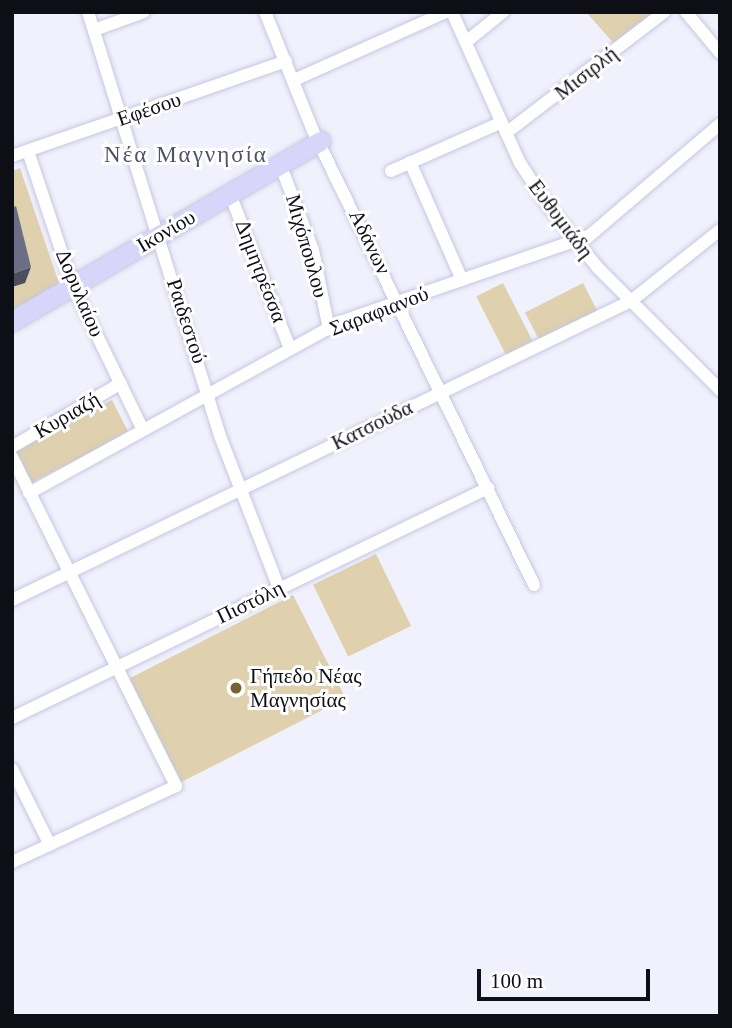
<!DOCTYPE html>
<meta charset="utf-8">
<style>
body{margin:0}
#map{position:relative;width:732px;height:1028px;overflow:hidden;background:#f0f1fc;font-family:"Times New Roman",serif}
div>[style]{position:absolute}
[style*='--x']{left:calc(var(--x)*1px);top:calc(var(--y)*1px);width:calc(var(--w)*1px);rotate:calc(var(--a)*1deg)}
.green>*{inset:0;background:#dfd0ae;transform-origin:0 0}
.roads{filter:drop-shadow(0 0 2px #c5c7e1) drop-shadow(0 0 2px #c5c7e1)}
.street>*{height:12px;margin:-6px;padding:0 6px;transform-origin:6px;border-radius:6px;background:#fff}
.secondary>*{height:19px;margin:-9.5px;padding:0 9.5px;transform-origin:9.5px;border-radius:9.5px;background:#d7d6fa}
.shaded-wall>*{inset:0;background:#4c4d5d}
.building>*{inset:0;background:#6c6e85}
.dots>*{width:19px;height:19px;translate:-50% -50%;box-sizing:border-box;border:4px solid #fff;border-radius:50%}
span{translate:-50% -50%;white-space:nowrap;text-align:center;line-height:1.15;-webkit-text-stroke:6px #fff;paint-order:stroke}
.street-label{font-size:21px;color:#0e0e17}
.poi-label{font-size:21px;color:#0e0e17}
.left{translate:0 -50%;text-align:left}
.neighbourhood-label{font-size:23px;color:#505267;letter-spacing:2px}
.frame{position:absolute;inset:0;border:14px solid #0e0e17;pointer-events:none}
.scale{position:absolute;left:477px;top:969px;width:173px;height:32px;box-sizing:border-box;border:4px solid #0e0e17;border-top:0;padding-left:9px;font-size:21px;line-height:24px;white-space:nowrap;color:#0e0e17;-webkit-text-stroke:5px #fff;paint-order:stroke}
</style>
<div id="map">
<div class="green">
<i style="clip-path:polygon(586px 12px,662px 12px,617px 47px)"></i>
<i style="clip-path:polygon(20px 168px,61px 289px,12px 316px,12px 171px)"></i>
<i style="left:503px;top:283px;width:65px;height:30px;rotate:63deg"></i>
<i style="left:583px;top:283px;width:31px;height:65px;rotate:63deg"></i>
<i style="left:112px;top:400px;width:37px;height:110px;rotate:63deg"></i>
<i style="left:376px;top:554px;width:80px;height:70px;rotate:64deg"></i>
<i style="left:293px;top:595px;width:116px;height:185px;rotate:63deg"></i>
</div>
<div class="roads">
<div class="street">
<i style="--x:88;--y:12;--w:444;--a:72.7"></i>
<i style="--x:220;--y:436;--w:163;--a:68.8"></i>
<i style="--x:265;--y:12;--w:128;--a:68"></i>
<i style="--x:313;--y:131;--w:505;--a:64.04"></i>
<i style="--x:452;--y:12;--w:166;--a:65.8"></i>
<i style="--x:520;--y:163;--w:51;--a:56.9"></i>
<i style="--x:548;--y:206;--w:80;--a:51.1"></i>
<i style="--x:598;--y:268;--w:173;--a:45"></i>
<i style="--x:686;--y:12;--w:53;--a:50.3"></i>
<i style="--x:94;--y:30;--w:53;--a:-19.8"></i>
<i style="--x:466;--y:42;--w:48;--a:-39"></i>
<i style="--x:294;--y:80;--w:167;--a:-24.1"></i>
<i style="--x:506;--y:133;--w:199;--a:-37.4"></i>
<i style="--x:28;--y:151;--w:142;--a:71.6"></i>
<i style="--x:73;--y:286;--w:160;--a:64.1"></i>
<i style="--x:12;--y:156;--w:290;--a:-19.1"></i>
<i style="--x:410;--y:162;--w:129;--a:66.2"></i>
<i style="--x:280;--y:164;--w:92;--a:69"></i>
<i style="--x:313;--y:250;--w:81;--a:78.6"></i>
<i style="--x:391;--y:171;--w:121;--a:-23.8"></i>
<i style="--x:230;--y:194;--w:166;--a:68.8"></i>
<i style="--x:12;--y:447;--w:126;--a:-30.4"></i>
<i style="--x:12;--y:457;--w:368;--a:63.5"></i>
<i style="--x:176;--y:786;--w:181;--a:155.1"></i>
<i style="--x:29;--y:493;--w:355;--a:-28.8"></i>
<i style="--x:340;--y:322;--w:263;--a:-19.1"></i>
<i style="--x:589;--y:236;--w:172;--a:-40.5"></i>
<i style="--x:12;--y:600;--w:687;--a:-25.78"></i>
<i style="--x:631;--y:301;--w:114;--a:-38.6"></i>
<i style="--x:12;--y:718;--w:529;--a:-25.79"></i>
<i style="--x:12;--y:769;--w:85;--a:63.4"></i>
</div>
<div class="secondary">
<i style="--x:12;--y:321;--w:357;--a:-30.3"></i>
</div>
</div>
<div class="shaded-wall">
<i style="clip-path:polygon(31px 267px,25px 283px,12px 287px,12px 274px)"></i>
</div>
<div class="building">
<i style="clip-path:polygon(16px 206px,31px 267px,12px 274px,12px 208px)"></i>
</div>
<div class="dots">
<i style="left:236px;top:688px;background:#776332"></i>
</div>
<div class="street-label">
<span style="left:586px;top:73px;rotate:-38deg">Μισιρλή</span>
<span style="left:149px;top:109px;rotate:-19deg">Εφέσου</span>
<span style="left:561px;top:219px;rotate:53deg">Ευθυμιάδη</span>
<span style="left:166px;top:231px;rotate:-30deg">Ικονίου</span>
<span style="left:370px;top:242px;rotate:64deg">Αδάνων</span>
<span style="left:307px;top:246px;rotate:74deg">Μιχόπουλου</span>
<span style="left:261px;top:271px;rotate:69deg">Δημητρέσσα</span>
<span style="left:80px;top:293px;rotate:67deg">Δορυλαίου</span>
<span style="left:379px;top:311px;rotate:-21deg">Σαραφιανού</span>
<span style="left:187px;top:321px;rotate:72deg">Ραιδεστού</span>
<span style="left:67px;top:415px;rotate:-30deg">Κυριαζή</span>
<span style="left:372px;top:425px;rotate:-26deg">Κατσούδα</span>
<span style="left:250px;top:602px;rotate:-26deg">Πιστόλη</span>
</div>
<div class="poi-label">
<span class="left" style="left:250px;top:688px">Γήπεδο Νέας<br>Μαγνησίας</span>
</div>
<div class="neighbourhood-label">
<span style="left:186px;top:155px">Νέα Μαγνησία</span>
</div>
<div class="frame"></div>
<div class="scale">100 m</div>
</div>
